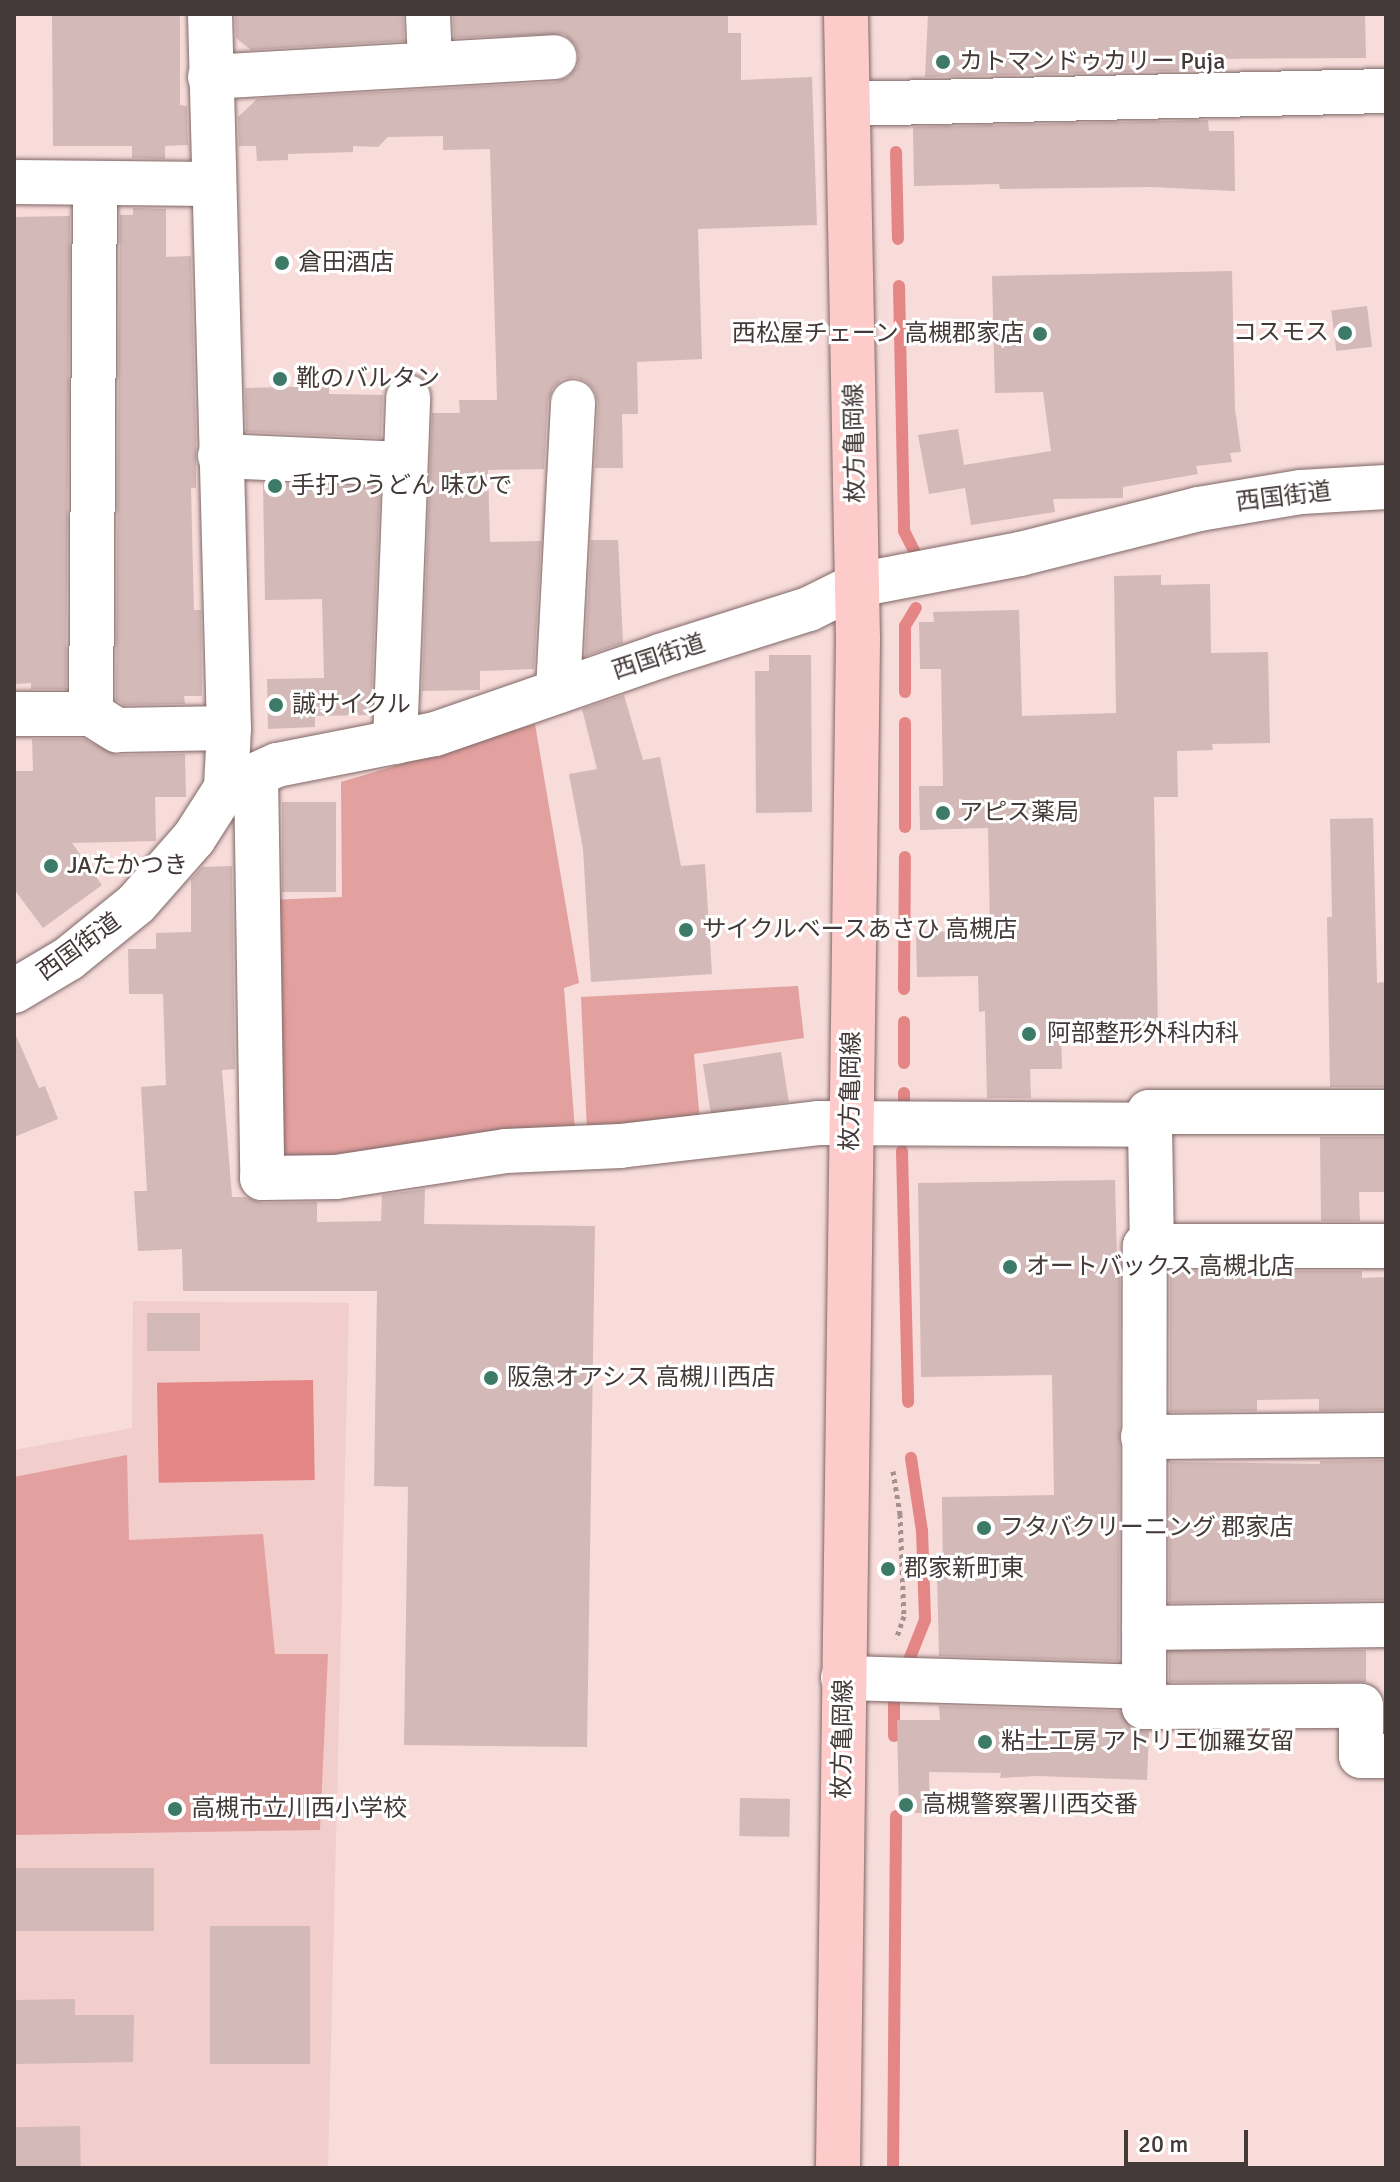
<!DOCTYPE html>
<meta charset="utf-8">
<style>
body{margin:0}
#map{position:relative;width:1400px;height:2182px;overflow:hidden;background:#f7dcda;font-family:Signika,"Noto Sans JP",sans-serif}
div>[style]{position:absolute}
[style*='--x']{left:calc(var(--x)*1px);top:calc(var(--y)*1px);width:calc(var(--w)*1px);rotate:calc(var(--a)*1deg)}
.built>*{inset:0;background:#f1cdcb}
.green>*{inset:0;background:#e2a09e}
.water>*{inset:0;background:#e48685;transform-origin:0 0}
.stream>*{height:12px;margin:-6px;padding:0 6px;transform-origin:6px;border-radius:6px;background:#e48685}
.building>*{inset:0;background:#d3b9b7;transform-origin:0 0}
.path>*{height:5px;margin-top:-2.5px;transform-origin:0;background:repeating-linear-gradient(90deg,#a4918f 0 4px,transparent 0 8px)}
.roads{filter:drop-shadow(0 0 2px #7f6766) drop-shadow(0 0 2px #7f6766)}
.minor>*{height:44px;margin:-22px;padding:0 22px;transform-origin:22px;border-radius:22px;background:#fff}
.major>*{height:44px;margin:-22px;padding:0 22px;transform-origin:22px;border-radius:22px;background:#fdcbca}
.dots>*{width:22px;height:22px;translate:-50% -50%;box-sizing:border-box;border:4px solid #fff;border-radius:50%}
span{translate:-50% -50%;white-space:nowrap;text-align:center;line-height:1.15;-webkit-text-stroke:6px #fff;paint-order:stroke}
.poi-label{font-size:24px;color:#433938}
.left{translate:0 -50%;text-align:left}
.right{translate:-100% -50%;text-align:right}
.street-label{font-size:24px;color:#433938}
.frame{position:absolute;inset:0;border:16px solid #433938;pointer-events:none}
.scale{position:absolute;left:1124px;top:2130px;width:124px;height:36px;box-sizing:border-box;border:4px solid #433938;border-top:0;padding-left:10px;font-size:24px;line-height:28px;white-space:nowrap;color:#433938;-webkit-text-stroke:6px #fff;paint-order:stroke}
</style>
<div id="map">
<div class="built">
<i style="clip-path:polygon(133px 1301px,349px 1303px,328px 2168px,14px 2168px,14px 1450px,132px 1428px)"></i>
</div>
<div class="green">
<i style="clip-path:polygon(535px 724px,579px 983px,564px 988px,575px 1130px,275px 1167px,269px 900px,342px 897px,341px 782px)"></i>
<i style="clip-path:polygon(798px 986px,804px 1038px,694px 1054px,700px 1121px,587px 1131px,581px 997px)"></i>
<i style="clip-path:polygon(127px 1455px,129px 1540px,263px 1534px,275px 1654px,328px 1654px,320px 1830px,14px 1835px,14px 1477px)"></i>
</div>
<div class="water">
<i style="left:313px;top:1380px;width:100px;height:156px;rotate:89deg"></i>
</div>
<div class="stream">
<i style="--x:896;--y:152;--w:87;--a:88.7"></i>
<i style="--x:899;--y:286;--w:245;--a:88.8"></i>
<i style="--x:904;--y:531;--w:25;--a:63"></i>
<i style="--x:905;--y:692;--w:66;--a:-90"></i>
<i style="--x:905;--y:626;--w:21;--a:-59"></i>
<i style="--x:905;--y:723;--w:104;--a:90"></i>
<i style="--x:904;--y:989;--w:132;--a:-89.6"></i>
<i style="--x:904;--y:1022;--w:41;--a:90"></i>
<i style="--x:904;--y:1102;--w:9;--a:-90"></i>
<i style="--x:902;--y:1151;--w:251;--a:88.6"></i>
<i style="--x:909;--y:1660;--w:43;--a:-68.2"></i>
<i style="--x:925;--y:1620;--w:89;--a:-91.9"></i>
<i style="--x:922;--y:1531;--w:74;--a:-98.6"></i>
<i style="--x:894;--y:1736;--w:41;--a:-90"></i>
<i style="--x:893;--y:2168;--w:352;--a:-89.5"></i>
</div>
<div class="building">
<i style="clip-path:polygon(52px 14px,180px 14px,180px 105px,187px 106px,188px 145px,165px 146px,165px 159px,132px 158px,132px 146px,53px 146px)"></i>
<i style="clip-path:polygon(235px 14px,403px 14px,404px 41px,251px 50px,236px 38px)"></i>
<i style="clip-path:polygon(453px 14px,728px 14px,728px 33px,741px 33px,741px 80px,812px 77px,817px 225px,698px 229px,702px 359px,637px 362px,638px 414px,622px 414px,623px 468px,595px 468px,598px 403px,595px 390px,586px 381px,575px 377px,562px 379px,553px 388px,548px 401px,544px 469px,488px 470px,490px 542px,541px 541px,534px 669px,480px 671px,480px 690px,422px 691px,432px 413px,460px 413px,459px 400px,497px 400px,490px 149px,443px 150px,443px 136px,388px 137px,378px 147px,353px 146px,353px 152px,288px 154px,288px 160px,257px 161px,256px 146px,239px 146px,238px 117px,257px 99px,555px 82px,568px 77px,577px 67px,579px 55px,575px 44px,564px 34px,454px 38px)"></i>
<i style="clip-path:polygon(928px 14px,1365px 14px,1366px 58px,1207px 59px,1208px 70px,925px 77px)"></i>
<i style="clip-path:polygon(1208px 120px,1209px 131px,1234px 131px,1235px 191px,1151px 187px,1000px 189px,999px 184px,914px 186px,913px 127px)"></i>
<i style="clip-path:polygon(133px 208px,166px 209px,166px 257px,191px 256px,196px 438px,196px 488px,191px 488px,194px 610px,201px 610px,202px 696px,184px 696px,185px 704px,124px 705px,116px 700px,120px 215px,133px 215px)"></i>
<i style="clip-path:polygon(70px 216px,66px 689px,31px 689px,31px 683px,14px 684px,14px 217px)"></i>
<i style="clip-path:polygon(1232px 271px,1235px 409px,1241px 452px,1230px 453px,1232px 462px,1196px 466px,1198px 474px,1123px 487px,1123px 498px,1053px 499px,1055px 512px,971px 525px,965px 488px,929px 494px,918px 435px,958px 429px,964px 465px,1051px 451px,1043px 392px,995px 393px,992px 276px)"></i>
<i style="left:1367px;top:306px;width:41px;height:36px;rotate:83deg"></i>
<i style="clip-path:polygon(329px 386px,329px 394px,383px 395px,381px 438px,246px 432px,245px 388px)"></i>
<i style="clip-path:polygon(263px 483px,380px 488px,371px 715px,315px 716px,315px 727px,268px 729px,267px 679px,324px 678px,322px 599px,265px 600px)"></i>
<i style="clip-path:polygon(591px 540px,618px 540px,623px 643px,585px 656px)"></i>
<i style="clip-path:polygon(1161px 575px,1161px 585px,1210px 584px,1211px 653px,1268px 652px,1270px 743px,1212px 744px,1213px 750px,1177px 751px,1178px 797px,1154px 797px,1158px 1028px,1061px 1030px,1062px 1069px,1030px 1069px,1031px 1098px,987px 1098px,985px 1011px,979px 1012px,978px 976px,917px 977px,916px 932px,990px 931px,988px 828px,920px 830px,919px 786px,943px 786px,941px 669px,920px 669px,919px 622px,934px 622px,933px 612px,1019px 610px,1022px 716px,1116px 713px,1114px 576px)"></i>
<i style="clip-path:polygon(769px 655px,811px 655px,812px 812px,756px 813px,755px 671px,769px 671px)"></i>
<i style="clip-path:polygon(624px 695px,643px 760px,660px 757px,681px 866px,705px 864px,712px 974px,591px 982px,583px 849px,569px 774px,597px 769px,582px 709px)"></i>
<i style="clip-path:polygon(32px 739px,84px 739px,117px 755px,185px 754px,186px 797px,155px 797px,156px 841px,72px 843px,102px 885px,43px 928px,14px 889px,14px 771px,33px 771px)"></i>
<i style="left:336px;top:802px;width:90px;height:54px;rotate:90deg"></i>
<i style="clip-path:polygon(1373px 818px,1377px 983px,1386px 982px,1386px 1087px,1330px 1087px,1327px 917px,1332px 917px,1330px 819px)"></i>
<i style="clip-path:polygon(232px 866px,235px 1069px,222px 1070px,232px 1197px,246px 1197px,262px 1203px,317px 1202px,317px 1222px,381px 1221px,382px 1195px,425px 1189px,424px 1224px,595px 1226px,587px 1747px,404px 1745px,408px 1487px,374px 1486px,377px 1291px,183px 1291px,182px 1249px,138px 1251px,134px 1191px,147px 1191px,141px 1087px,166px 1085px,163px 994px,129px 994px,128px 949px,156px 949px,156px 933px,191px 932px,191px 879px,202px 867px)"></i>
<i style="clip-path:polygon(14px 1031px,39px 1088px,45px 1086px,58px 1119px,14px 1137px)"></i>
<i style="left:781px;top:1052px;width:50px;height:79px;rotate:81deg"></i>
<i style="clip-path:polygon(1320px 1137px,1386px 1137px,1386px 1192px,1359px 1192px,1360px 1221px,1321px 1221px)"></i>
<i style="clip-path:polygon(1115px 1180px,1117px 1261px,1120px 1261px,1119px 1661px,939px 1656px,937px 1576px,943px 1576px,942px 1497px,1054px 1495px,1052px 1375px,921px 1377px,918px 1183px)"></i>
<i style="clip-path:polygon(1170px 1271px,1362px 1271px,1362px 1278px,1386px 1277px,1386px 1410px,1319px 1411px,1319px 1399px,1257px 1400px,1257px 1411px,1170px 1412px)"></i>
<i style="left:147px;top:1313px;width:53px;height:38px"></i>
<i style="clip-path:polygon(1386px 1460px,1386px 1600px,1169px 1603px,1170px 1462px,1320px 1464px,1320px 1461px)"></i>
<i style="left:1366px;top:1650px;width:32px;height:197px;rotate:90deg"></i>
<i style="clip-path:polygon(939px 1706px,1120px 1711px,1131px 1728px,1149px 1732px,1147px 1780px,1037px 1776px,1000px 1778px,1001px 1773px,929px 1772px,930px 1813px,899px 1813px,897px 1720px,940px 1720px)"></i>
<i style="left:740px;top:1798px;width:50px;height:38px;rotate:1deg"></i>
<i style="left:14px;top:1868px;width:140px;height:63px"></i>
<i style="left:210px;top:1926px;width:100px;height:138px"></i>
<i style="clip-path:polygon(75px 1999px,75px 2015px,134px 2015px,133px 2062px,14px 2064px,14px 2000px)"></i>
<i style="left:80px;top:2126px;width:42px;height:66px;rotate:89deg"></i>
</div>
<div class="path">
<i style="--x:893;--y:1471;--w:44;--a:80.8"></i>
<i style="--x:900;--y:1514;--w:102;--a:87.8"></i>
<i style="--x:904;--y:1616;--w:24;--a:109"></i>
</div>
<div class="roads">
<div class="minor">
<i style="--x:210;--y:14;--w:714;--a:88.48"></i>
<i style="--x:229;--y:728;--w:60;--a:92.9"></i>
<i style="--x:428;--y:14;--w:50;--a:87.7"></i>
<i style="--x:210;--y:77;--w:345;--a:-3.3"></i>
<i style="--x:849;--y:104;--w:537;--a:-1.39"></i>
<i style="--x:14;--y:182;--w:199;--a:0.6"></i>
<i style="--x:220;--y:456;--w:185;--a:2.5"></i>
<i style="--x:558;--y:691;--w:289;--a:-87"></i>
<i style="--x:14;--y:714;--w:77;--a:0"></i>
<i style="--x:91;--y:714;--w:31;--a:32"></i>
<i style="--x:117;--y:730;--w:112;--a:-1"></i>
<i style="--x:91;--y:714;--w:530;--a:-89.57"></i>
<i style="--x:395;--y:742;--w:345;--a:-87.8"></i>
<i style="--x:256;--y:775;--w:403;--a:89.1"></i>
<i style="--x:262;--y:1178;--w:74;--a:-0.8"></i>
<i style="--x:336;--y:1177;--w:172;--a:-8.7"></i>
<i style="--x:506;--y:1151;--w:114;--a:-2.5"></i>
<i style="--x:620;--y:1146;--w:199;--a:-6.6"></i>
<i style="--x:818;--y:1123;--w:332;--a:0.3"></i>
<i style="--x:1150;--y:1125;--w:13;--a:-94"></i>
<i style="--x:1149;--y:1112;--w:237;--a:0"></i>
<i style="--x:14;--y:991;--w:63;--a:-30.7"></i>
<i style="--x:68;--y:959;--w:87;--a:-39"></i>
<i style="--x:136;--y:904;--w:88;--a:-48.7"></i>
<i style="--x:194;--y:838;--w:59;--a:-57.4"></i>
<i style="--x:226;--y:788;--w:56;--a:-24.3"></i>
<i style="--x:277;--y:765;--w:161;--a:-11.1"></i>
<i style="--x:435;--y:734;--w:238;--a:-19.1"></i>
<i style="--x:660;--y:656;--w:156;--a:-17.5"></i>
<i style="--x:809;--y:609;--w:54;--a:-26.6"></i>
<i style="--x:857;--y:585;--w:166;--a:-10.8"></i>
<i style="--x:1020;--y:554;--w:185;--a:-14.1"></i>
<i style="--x:1199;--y:509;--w:103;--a:-9.5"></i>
<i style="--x:1301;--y:492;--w:85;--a:-3.4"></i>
<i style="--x:1150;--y:1125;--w:122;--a:89.1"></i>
<i style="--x:1143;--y:1437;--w:243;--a:-0.5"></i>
<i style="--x:1144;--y:1628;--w:242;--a:-0.7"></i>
<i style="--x:843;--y:1678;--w:301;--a:1.7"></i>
<i style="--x:1144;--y:1687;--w:441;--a:-89.9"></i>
<i style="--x:1145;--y:1246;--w:241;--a:0"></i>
<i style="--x:1144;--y:1687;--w:20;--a:90"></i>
<i style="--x:1144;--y:1707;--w:217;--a:-0.3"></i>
<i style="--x:1361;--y:1706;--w:50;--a:90"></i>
<i style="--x:1361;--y:1756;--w:25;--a:0"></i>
</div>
<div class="major">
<i style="--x:838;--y:2168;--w:1529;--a:-89.25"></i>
<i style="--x:858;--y:639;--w:625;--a:-91.1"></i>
</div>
</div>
<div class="dots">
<i style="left:943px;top:62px;background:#3d7b68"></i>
<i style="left:282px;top:263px;background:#3d7b68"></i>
<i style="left:1345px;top:333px;background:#3d7b68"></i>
<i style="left:1040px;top:334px;background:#3d7b68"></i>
<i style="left:280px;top:379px;background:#3d7b68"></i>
<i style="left:275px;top:486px;background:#3d7b68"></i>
<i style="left:276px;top:705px;background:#3d7b68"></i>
<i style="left:943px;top:813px;background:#3d7b68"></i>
<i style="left:51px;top:866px;background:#3d7b68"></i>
<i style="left:686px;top:930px;background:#3d7b68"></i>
<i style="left:1029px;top:1034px;background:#3d7b68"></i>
<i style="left:1010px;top:1267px;background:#3d7b68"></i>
<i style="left:491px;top:1378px;background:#3d7b68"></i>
<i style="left:984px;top:1528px;background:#3d7b68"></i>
<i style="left:888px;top:1569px;background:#3d7b68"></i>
<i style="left:985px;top:1742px;background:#3d7b68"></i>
<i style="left:906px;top:1805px;background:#3d7b68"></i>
<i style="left:175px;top:1809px;background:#3d7b68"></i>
</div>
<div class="poi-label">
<span class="left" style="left:959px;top:62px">カトマンドゥカリー Puja</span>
<span class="left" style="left:298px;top:263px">倉田酒店</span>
<span class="right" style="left:1329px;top:333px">コスモス</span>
<span class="right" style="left:1024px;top:334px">西松屋チェーン 高槻郡家店</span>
<span class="left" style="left:296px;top:379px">靴のバルタン</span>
<span class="left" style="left:291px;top:486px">手打つうどん 味ひで</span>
<span class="left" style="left:292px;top:705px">誠サイクル</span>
<span class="left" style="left:959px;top:813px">アピス薬局</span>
<span class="left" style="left:67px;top:866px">JAたかつき</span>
<span class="left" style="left:702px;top:930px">サイクルベースあさひ 高槻店</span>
<span class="left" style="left:1047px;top:1034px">阿部整形外科内科</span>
<span class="left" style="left:1026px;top:1267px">オートバックス 高槻北店</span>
<span class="left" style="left:507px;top:1378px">阪急オアシス 高槻川西店</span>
<span class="left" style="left:1000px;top:1528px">フタバクリーニング 郡家店</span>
<span class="left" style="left:904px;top:1569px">郡家新町東</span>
<span class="left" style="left:1001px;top:1742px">粘土工房 アトリエ伽羅女留</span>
<span class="left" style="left:922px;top:1805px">高槻警察署川西交番</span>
<span class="left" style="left:191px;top:1809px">高槻市立川西小学校</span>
</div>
<div class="street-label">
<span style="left:855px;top:443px;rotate:-91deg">枚方亀岡線</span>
<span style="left:1284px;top:497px;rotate:-7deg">西国街道</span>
<span style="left:659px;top:657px;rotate:-18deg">西国街道</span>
<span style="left:79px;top:947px;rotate:-36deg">西国街道</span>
<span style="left:851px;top:1091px;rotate:-89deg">枚方亀岡線</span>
<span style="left:843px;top:1739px;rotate:-89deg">枚方亀岡線</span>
</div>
<div class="frame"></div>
<div class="scale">20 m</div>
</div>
